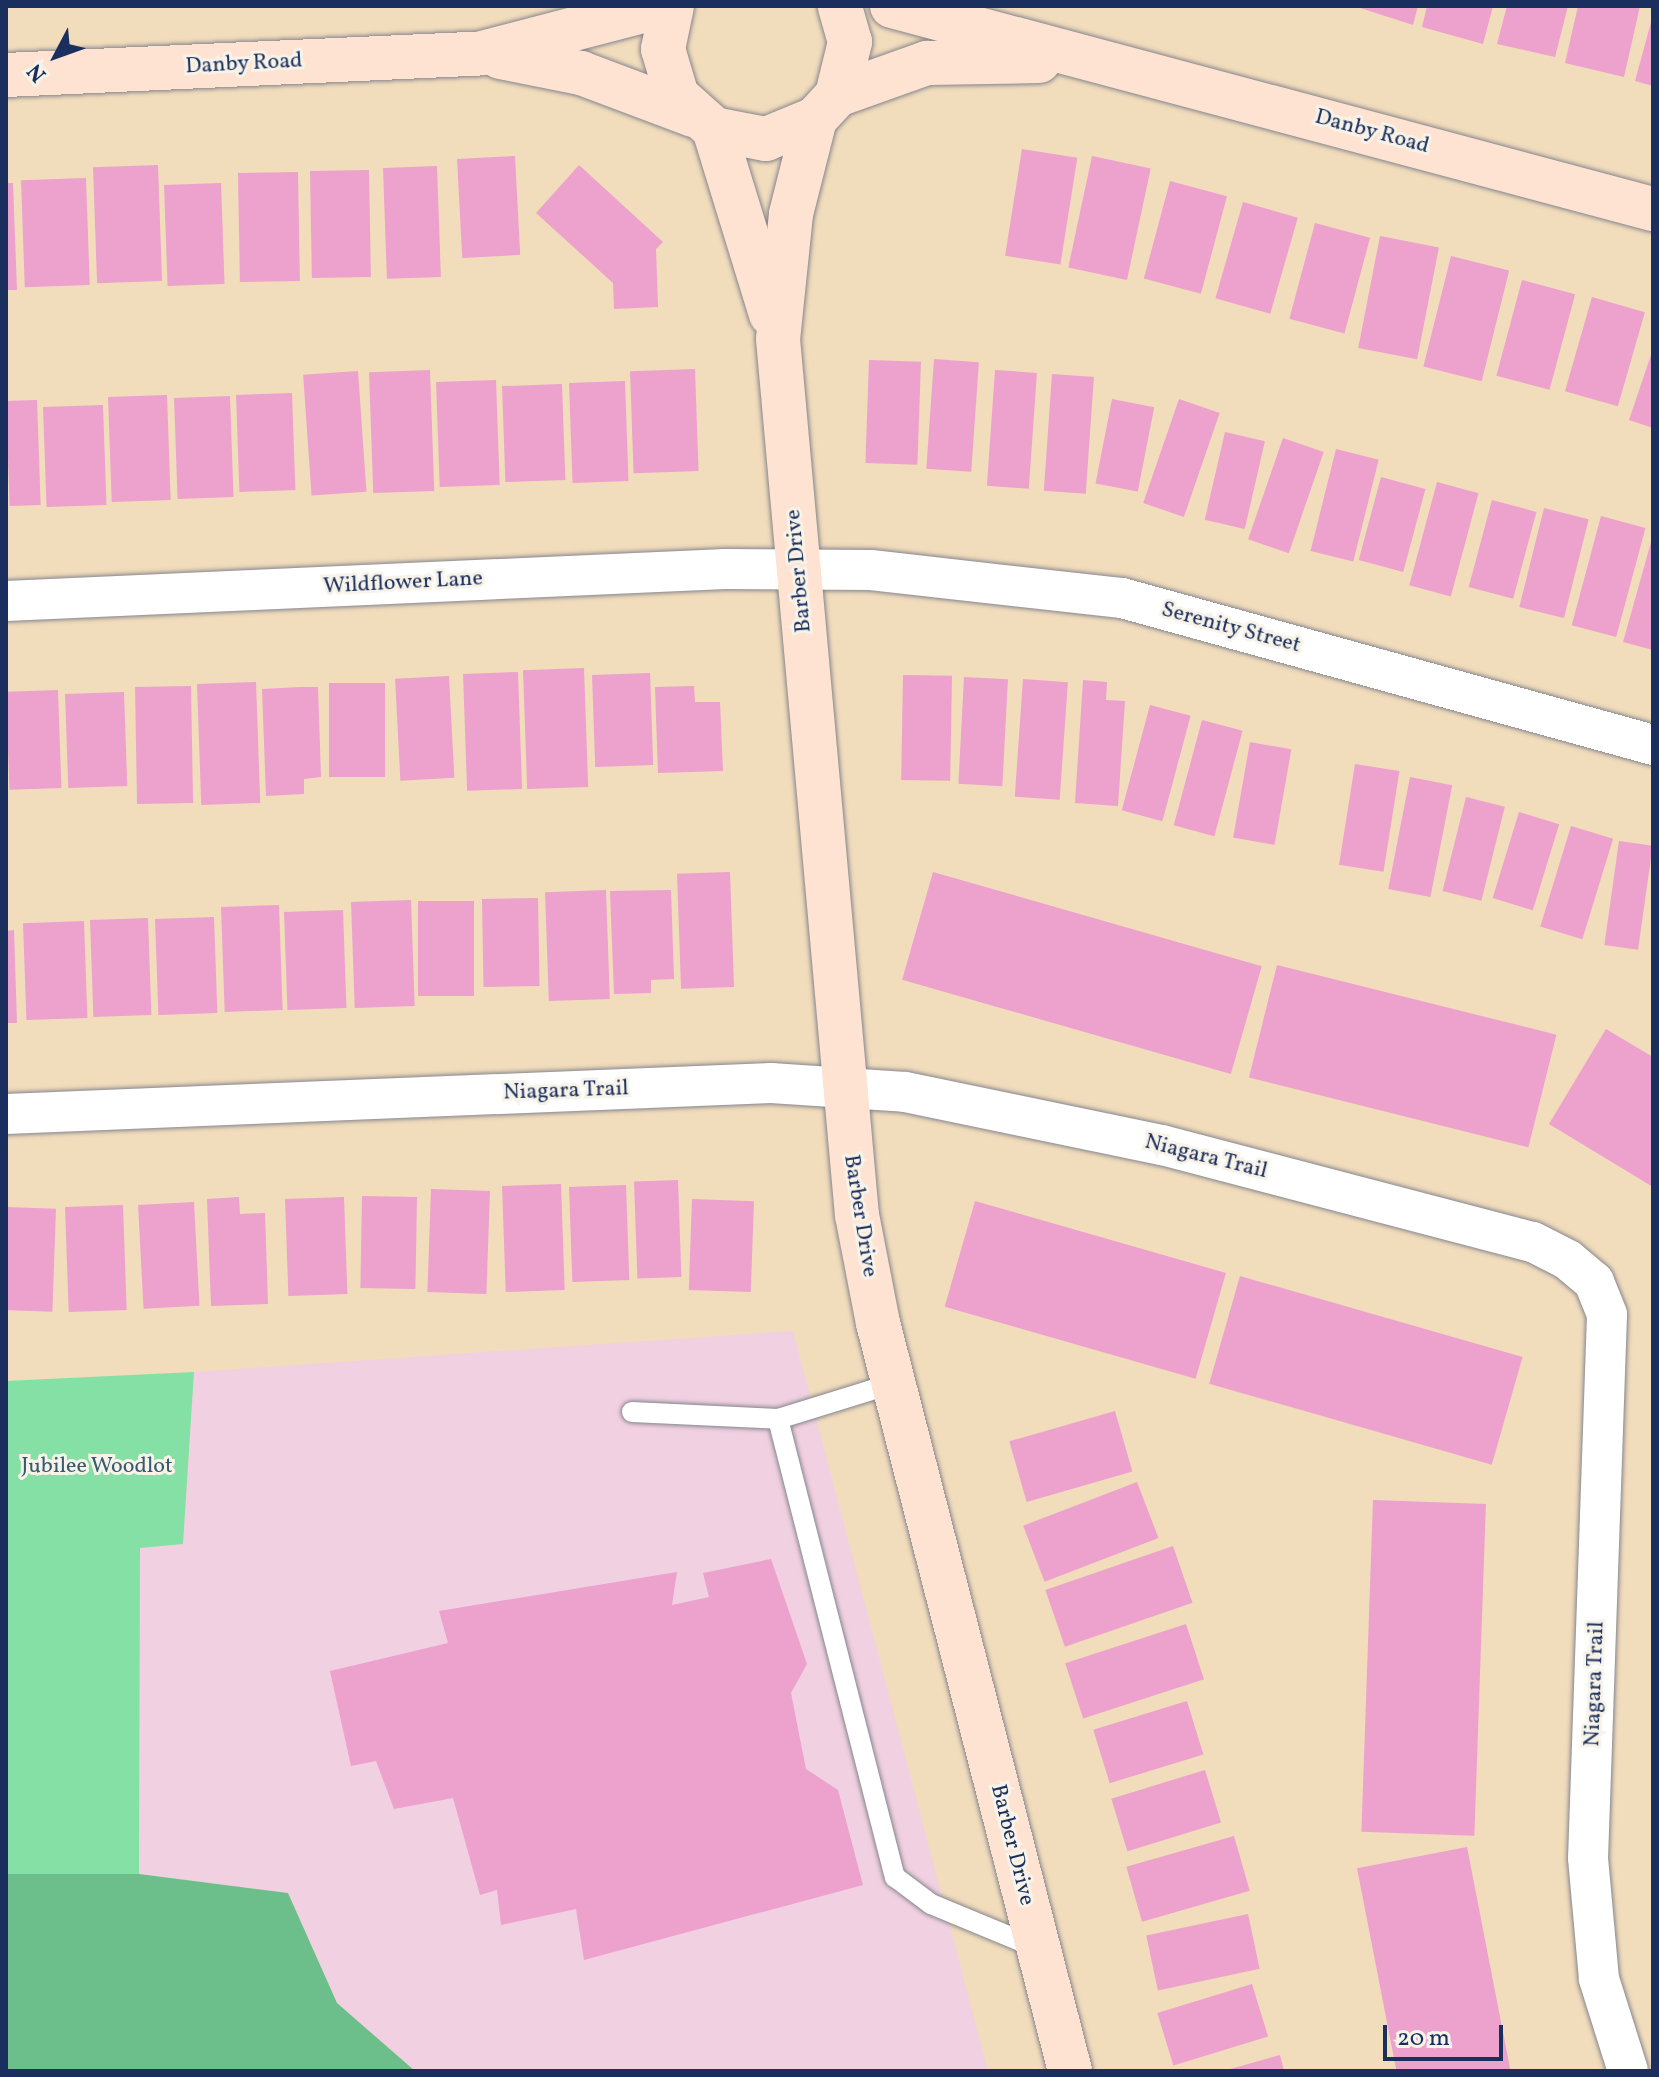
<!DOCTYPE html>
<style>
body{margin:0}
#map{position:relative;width:1659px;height:2077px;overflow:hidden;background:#f1dcbc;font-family:Vollkorn,serif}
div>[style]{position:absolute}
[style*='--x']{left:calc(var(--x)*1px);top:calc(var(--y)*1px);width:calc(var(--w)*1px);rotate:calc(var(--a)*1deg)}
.built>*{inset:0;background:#f1d0e2}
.green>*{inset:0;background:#85e0a6}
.forest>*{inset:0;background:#6cbe8b}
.building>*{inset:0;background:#eda1cd;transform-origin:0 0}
.roads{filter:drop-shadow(0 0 2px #86868d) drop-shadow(0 0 2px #86868d)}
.lane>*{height:20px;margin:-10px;padding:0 10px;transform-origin:10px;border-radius:10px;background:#fff}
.street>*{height:40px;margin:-20px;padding:0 20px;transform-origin:20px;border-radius:20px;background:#fff}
.secondary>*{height:44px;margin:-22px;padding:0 22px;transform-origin:22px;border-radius:22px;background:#fee3d2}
span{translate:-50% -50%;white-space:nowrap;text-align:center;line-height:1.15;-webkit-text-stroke:6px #f7f3e8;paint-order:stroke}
.street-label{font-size:22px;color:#1b2f5e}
.park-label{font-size:22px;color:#365b70}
.frame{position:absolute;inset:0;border:8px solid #1b2f5e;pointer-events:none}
.north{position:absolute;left:16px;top:16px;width:80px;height:80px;-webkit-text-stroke:6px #f7f3e8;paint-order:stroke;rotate:229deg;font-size:22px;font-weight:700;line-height:32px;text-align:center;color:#1b2f5e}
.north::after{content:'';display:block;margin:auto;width:28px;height:36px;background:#1b2f5e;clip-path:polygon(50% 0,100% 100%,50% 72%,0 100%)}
.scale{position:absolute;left:1383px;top:2025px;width:120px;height:36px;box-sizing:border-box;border:4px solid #1b2f5e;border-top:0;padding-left:10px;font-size:24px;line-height:28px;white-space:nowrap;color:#1b2f5e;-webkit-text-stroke:6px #f7f3e8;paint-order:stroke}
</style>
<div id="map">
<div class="built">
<i style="clip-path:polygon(793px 1331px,988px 2071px,415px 2071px,337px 2003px,288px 1893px,139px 1874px,140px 1547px,183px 1543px,194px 1372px)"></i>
</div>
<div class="green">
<i style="clip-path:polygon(194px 1372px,183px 1544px,140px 1548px,139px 1874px,6px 1874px,6px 1381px)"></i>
</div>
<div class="forest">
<i style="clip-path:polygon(6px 1874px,139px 1874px,288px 1893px,337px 2003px,415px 2071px,6px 2071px)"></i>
</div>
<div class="building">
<i style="clip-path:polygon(1354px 6px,1418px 6px,1413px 25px)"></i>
<i style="clip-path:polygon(1427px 6px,1493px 6px,1483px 44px,1422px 27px)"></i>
<i style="clip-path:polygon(1507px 6px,1568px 6px,1555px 57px,1497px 44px)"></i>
<i style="clip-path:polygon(1578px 6px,1640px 6px,1624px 77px,1565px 63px)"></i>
<i style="clip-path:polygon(1653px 15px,1653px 86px,1635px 81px)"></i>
<i style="left:1022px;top:149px;width:56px;height:108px;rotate:9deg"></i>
<i style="left:515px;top:156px;width:99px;height:58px;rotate:87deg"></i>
<i style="left:1092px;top:156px;width:60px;height:114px;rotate:12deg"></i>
<i style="left:158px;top:165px;width:116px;height:65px;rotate:88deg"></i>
<i style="clip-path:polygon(579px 165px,663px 242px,656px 249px,658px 307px,614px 309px,613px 283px,536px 213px)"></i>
<i style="left:437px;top:166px;width:111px;height:54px;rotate:88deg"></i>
<i style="left:369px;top:170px;width:107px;height:59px;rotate:89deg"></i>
<i style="left:298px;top:172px;width:109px;height:60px;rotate:89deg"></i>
<i style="left:86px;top:178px;width:107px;height:65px;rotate:88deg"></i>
<i style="left:1170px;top:181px;width:59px;height:101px;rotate:15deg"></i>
<i style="clip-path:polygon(6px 183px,13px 183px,17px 290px,6px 290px)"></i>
<i style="left:221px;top:183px;width:101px;height:57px;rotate:88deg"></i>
<i style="left:1243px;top:202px;width:57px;height:100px;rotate:16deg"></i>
<i style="left:1315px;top:223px;width:57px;height:99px;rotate:15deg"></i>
<i style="left:1380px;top:236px;width:60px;height:114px;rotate:11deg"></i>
<i style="left:1451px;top:256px;width:60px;height:114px;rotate:14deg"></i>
<i style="left:1522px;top:280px;width:55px;height:99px;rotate:15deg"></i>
<i style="left:1592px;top:297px;width:55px;height:98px;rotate:16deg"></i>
<i style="clip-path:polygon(1653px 349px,1653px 428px,1629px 420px)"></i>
<i style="left:934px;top:359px;width:45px;height:110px;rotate:4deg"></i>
<i style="left:869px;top:360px;width:52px;height:103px;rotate:2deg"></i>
<i style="left:695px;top:369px;width:102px;height:65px;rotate:88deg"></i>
<i style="left:430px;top:370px;width:121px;height:61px;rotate:88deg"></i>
<i style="left:995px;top:370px;width:42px;height:116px;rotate:4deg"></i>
<i style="left:358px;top:371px;width:121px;height:55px;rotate:86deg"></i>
<i style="left:1052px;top:374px;width:42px;height:117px;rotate:4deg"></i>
<i style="left:496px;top:380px;width:105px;height:60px;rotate:88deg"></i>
<i style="left:625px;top:381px;width:100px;height:56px;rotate:88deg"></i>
<i style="left:562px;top:384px;width:96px;height:60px;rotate:88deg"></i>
<i style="left:292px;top:393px;width:97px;height:56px;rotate:88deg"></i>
<i style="left:167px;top:395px;width:105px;height:59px;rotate:88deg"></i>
<i style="left:230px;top:396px;width:101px;height:56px;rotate:88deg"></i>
<i style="left:1112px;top:399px;width:43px;height:86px;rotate:11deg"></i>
<i style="left:1179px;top:399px;width:43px;height:110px;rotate:19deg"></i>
<i style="left:37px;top:400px;width:105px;height:31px;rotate:88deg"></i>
<i style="left:103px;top:405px;width:100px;height:60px;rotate:88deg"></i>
<i style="left:1225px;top:432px;width:41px;height:90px;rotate:13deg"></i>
<i style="left:1283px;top:438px;width:43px;height:107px;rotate:19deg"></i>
<i style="left:1336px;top:449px;width:44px;height:105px;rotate:14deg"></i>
<i style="left:1381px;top:477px;width:46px;height:86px;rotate:15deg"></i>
<i style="left:1437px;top:482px;width:43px;height:107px;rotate:15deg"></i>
<i style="left:1492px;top:500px;width:46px;height:90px;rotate:15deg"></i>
<i style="left:1544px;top:508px;width:46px;height:102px;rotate:14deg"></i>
<i style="left:1601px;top:516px;width:46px;height:113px;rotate:15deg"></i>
<i style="clip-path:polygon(1653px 535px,1653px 650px,1623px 642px)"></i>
<i style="left:584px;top:668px;width:119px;height:61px;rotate:88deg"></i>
<i style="left:518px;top:672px;width:117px;height:55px;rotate:88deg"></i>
<i style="left:650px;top:673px;width:92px;height:58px;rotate:88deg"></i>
<i style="left:903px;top:675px;width:49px;height:105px;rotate:1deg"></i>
<i style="left:449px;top:676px;width:102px;height:54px;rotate:87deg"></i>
<i style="left:964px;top:677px;width:44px;height:107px;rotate:3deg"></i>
<i style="left:1023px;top:679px;width:45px;height:118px;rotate:4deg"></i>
<i style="clip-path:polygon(1083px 680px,1107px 682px,1106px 700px,1125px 701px,1118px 806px,1075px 803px)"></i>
<i style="left:256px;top:682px;width:121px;height:59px;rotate:88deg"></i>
<i style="left:329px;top:683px;width:56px;height:94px"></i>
<i style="left:191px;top:686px;width:117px;height:56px;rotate:89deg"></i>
<i style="clip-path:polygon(694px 686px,695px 702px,720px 702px,723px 771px,658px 773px,655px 687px)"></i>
<i style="clip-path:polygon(300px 687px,318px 687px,321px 777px,304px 779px,304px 794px,266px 796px,262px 689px)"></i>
<i style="left:58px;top:690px;width:98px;height:52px;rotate:88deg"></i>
<i style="left:124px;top:692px;width:94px;height:59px;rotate:88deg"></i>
<i style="left:1150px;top:705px;width:42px;height:109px;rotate:15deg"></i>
<i style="left:1202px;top:720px;width:42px;height:109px;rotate:15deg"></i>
<i style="left:1250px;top:742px;width:42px;height:97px;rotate:10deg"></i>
<i style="left:1355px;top:764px;width:45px;height:102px;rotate:9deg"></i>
<i style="left:1410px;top:777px;width:43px;height:114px;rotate:11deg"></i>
<i style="left:1466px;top:797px;width:40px;height:97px;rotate:14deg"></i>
<i style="left:1519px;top:812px;width:42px;height:90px;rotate:17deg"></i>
<i style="left:1571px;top:826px;width:44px;height:105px;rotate:17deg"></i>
<i style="left:1619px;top:841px;width:34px;height:105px;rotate:8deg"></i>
<i style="left:730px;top:872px;width:115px;height:53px;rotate:88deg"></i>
<i style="left:933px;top:872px;width:342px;height:112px;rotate:16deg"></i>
<i style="left:606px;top:890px;width:109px;height:61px;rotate:88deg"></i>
<i style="clip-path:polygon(671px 890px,674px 979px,651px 980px,651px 993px,614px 994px,610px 891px)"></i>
<i style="left:538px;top:898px;width:88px;height:56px;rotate:89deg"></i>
<i style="left:411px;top:900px;width:106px;height:60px;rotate:88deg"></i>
<i style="left:418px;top:901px;width:56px;height:95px"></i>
<i style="left:279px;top:905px;width:105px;height:58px;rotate:88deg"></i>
<i style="left:343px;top:910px;width:98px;height:59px;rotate:88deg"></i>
<i style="left:214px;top:917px;width:96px;height:59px;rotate:88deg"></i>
<i style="left:148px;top:918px;width:97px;height:58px;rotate:88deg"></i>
<i style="left:84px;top:921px;width:97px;height:61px;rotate:88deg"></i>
<i style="clip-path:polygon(14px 930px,17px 1023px,6px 1023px,6px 931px)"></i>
<i style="left:1277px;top:965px;width:288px;height:116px;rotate:14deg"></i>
<i style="clip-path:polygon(1606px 1029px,1653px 1057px,1653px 1187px,1549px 1124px)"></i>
<i style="left:678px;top:1180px;width:97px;height:44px;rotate:88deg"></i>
<i style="left:561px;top:1184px;width:106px;height:59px;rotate:88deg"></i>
<i style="left:626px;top:1185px;width:95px;height:57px;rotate:88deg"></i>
<i style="left:431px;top:1189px;width:59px;height:103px;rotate:2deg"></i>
<i style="left:362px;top:1196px;width:55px;height:92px;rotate:1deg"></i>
<i style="clip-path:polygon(239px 1197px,240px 1214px,265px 1213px,268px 1304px,211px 1306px,207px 1199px)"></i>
<i style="left:344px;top:1197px;width:97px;height:59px;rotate:88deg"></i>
<i style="left:692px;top:1199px;width:62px;height:91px;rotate:2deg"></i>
<i style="left:975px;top:1201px;width:261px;height:110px;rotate:16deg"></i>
<i style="left:194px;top:1202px;width:104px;height:56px;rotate:87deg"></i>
<i style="left:123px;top:1205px;width:105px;height:58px;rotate:88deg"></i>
<i style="left:6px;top:1207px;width:50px;height:103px;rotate:2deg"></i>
<i style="left:1240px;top:1276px;width:294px;height:112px;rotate:16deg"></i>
<i style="left:1115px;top:1411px;width:63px;height:110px;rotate:74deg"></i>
<i style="left:1137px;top:1482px;width:60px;height:122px;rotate:69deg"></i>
<i style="left:1373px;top:1500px;width:113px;height:332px;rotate:2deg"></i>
<i style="left:1173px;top:1546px;width:60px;height:135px;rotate:71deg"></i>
<i style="clip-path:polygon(771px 1559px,807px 1664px,791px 1693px,806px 1769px,838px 1790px,863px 1885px,584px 1960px,576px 1909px,501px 1925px,497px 1890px,480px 1895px,453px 1798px,394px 1809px,376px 1761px,351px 1766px,330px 1671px,448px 1643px,439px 1611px,677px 1572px,672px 1605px,709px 1597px,703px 1573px)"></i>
<i style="left:1186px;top:1624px;width:58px;height:127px;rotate:72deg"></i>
<i style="left:1187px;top:1701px;width:56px;height:98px;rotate:73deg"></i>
<i style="left:1205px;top:1770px;width:55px;height:98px;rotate:73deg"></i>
<i style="left:1234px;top:1836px;width:57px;height:112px;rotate:74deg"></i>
<i style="left:1467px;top:1847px;width:228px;height:112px;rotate:79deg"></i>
<i style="left:1248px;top:1914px;width:56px;height:104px;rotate:78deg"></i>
<i style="left:1252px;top:1984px;width:55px;height:99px;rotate:73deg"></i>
<i style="clip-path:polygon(1280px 2055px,1284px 2071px,1227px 2071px,1227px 2070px)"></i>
</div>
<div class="roads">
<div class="lane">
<i style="--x:632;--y:1412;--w:146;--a:2.7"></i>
<i style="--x:778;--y:1419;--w:121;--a:-17.2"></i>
<i style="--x:778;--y:1419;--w:473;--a:75.7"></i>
<i style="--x:895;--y:1877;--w:45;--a:36.9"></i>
<i style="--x:931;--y:1904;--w:113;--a:22.5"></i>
</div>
<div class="street">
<i style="--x:6;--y:601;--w:720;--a:-2.55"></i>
<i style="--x:725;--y:569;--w:146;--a:0.4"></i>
<i style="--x:871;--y:570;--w:253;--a:6.4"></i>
<i style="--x:1122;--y:598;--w:551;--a:15.47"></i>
<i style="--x:6;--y:1114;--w:766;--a:-2.32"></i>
<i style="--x:771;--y:1083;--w:134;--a:3.8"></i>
<i style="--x:905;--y:1092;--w:262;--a:11.7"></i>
<i style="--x:1162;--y:1145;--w:383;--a:14.7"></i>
<i style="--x:1533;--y:1242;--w:39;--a:27"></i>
<i style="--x:1568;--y:1260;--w:34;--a:40"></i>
<i style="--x:1594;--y:1282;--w:35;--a:68"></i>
<i style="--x:1607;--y:1315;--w:543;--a:92"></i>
<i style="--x:1588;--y:1858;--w:121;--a:84.8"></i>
<i style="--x:1599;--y:1979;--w:96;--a:72.5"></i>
</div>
<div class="secondary">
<i style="--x:672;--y:6;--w:44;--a:101.8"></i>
<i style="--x:663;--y:49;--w:49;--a:73.4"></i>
<i style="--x:677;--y:96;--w:50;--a:41.7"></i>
<i style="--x:714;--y:129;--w:53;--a:10.9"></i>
<i style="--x:766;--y:139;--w:53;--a:-22.2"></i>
<i style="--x:815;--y:119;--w:33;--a:-47"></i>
<i style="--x:837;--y:95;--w:55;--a:-76.2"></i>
<i style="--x:850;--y:42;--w:37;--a:-106"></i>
<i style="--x:892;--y:6;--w:788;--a:14.94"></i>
<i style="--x:500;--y:57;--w:83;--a:11.2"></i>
<i style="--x:581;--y:73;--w:120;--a:20.6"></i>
<i style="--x:6;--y:75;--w:477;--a:-2.6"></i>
<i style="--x:482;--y:53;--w:186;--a:-14.6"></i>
<i style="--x:837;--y:95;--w:96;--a:-19.6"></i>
<i style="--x:927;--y:63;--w:112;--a:-1"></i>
<i style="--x:815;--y:119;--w:98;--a:104.2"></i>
<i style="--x:791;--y:214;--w:126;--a:95.9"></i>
<i style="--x:778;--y:339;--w:880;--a:84.85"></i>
<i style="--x:857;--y:1215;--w:110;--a:79"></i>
<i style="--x:878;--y:1323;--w:772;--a:75.6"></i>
<i style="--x:714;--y:129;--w:194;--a:72.9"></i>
</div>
</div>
<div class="street-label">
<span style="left:244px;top:64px;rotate:-3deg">Danby Road</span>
<span style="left:1372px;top:132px;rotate:15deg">Danby Road</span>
<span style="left:799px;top:571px;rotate:-95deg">Barber Drive</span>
<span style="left:403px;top:583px;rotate:-3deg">Wildflower Lane</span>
<span style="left:1231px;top:628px;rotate:15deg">Serenity Street</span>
<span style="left:566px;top:1091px;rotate:-2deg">Niagara Trail</span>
<span style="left:1206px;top:1157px;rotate:14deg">Niagara Trail</span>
<span style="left:860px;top:1216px;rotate:81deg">Barber Drive</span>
<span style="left:1595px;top:1684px;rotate:-88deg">Niagara Trail</span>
<span style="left:1012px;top:1845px;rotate:76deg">Barber Drive</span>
</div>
<div class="park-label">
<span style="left:97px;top:1467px">Jubilee Woodlot</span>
</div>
<div class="frame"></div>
<div class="north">N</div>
<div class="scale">20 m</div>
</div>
